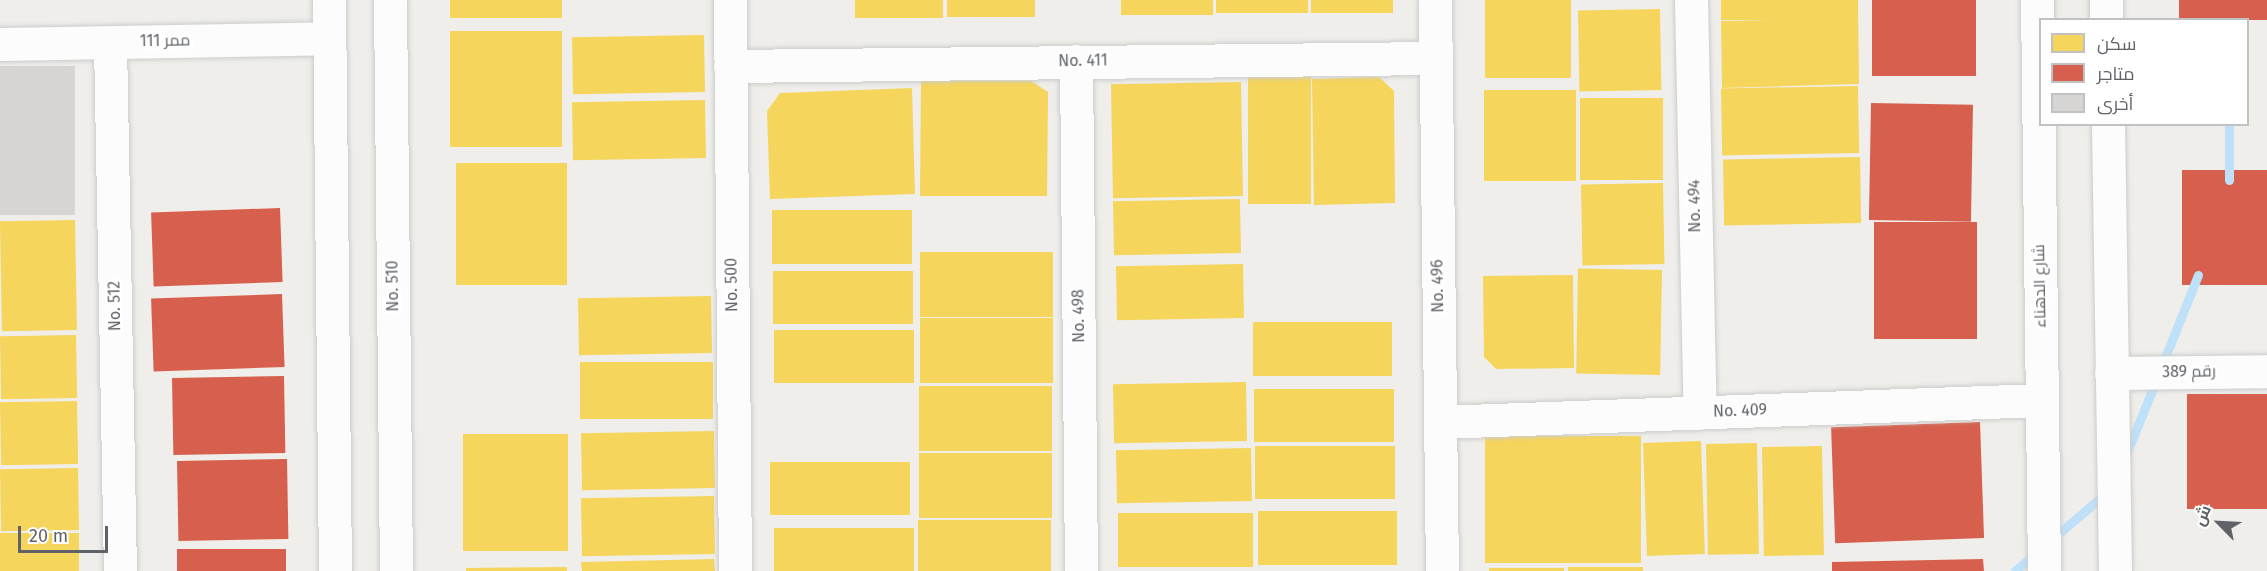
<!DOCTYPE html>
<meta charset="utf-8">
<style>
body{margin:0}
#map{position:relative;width:2267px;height:571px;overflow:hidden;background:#efeeea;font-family:"Fira Sans",Cairo,sans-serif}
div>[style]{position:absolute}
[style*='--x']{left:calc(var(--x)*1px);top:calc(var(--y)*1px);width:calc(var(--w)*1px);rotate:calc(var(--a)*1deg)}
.homes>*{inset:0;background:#f6d55c;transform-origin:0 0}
.shops>*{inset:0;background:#d6604d;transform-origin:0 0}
.stream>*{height:9px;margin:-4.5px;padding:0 4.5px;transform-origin:4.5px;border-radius:4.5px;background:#bfe0f9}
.building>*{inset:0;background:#d6d5d3;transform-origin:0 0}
.roads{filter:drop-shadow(0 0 2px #cbcccc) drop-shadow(0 0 2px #cbcccc)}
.street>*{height:33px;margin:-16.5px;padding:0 16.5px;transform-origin:16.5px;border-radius:16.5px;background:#fdfcfc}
.secondary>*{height:33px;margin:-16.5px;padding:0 16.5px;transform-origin:16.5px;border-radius:16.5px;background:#fdfcfc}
span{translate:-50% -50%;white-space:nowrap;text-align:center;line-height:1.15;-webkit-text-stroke:6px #fff;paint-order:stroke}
.street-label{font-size:16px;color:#5f6368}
.legend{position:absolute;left:2039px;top:18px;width:210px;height:108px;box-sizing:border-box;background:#fff;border:2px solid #bfc1c3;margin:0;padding:8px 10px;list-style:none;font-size:18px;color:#5f6368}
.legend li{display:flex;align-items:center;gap:12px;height:30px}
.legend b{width:30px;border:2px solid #bfc1c3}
.north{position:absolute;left:2189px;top:493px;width:60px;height:60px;-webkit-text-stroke:4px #fff;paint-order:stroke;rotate:294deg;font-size:16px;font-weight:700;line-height:24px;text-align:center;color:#5f6368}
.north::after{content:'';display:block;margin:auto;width:21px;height:27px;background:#5f6368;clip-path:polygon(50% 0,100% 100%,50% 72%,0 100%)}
.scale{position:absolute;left:18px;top:526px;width:90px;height:27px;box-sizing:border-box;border:3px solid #5f6368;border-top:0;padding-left:8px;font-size:18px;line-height:21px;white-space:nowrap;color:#5f6368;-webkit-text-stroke:4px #fff;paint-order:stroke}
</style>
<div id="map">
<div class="homes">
<i style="left:450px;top:0;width:112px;height:18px"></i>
<i style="left:855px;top:0;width:88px;height:18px"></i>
<i style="left:947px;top:0;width:88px;height:17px"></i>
<i style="left:1121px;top:0;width:92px;height:15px"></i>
<i style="left:1216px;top:0;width:92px;height:13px"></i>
<i style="left:1311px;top:0;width:82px;height:13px"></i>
<i style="left:1571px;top:0;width:78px;height:86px;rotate:90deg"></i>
<i style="clip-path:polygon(1721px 0,1858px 0,1859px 84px,1722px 88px,1721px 21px,1772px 20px,1721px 20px)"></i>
<i style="left:1660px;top:9px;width:81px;height:82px;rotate:89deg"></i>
<i style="left:562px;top:31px;width:116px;height:112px;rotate:90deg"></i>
<i style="left:704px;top:35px;width:57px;height:132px;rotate:89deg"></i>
<i style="left:1248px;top:77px;width:63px;height:127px"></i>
<i style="clip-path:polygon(1379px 77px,1394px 91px,1395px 203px,1314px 205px,1312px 79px)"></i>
<i style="clip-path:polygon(921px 81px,1031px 81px,1048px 92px,1047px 196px,920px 196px)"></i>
<i style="left:1241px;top:82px;width:114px;height:130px;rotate:89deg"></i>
<i style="left:1858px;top:86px;width:67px;height:137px;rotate:89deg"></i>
<i style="clip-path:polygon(912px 88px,915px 194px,770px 199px,767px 111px,780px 93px)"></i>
<i style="left:1484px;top:90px;width:92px;height:91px"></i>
<i style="left:1663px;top:98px;width:82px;height:83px;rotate:90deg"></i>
<i style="left:705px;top:100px;width:58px;height:133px;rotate:89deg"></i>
<i style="left:1860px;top:157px;width:66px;height:137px;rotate:89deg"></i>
<i style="left:567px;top:163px;width:122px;height:111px;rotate:90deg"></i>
<i style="left:1663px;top:183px;width:81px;height:82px;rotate:89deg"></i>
<i style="left:1240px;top:199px;width:54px;height:127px;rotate:89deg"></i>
<i style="left:912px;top:210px;width:54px;height:140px;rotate:90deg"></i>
<i style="left:75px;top:220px;width:110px;height:75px;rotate:89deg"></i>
<i style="left:920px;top:252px;width:133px;height:65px"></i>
<i style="left:1243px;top:264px;width:54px;height:127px;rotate:89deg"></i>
<i style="left:1662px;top:270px;width:105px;height:84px;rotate:91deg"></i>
<i style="left:913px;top:271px;width:53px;height:140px;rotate:90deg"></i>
<i style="clip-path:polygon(1573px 275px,1574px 368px,1496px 369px,1484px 357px,1483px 276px)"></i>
<i style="left:711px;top:296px;width:57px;height:133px;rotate:89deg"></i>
<i style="left:920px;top:318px;width:133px;height:65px"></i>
<i style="left:1392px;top:322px;width:54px;height:139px;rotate:90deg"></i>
<i style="left:914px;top:330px;width:53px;height:140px;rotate:90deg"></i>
<i style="left:76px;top:335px;width:63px;height:76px;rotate:89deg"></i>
<i style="left:713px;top:362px;width:57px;height:133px;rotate:90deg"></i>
<i style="left:1246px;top:382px;width:59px;height:133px;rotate:89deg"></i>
<i style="left:919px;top:386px;width:133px;height:65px"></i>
<i style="left:1394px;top:389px;width:53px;height:140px;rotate:90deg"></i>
<i style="left:77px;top:401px;width:63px;height:77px;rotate:89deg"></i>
<i style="left:714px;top:431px;width:57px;height:133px;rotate:89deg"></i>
<i style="left:463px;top:434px;width:105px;height:117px"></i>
<i style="left:1641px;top:436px;width:127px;height:156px;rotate:90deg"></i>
<i style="left:1701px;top:441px;width:113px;height:58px;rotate:88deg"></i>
<i style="left:1757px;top:443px;width:111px;height:51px;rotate:89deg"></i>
<i style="left:1395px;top:446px;width:53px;height:140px;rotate:90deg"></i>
<i style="left:1822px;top:446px;width:109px;height:60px;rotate:89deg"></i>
<i style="left:1251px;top:448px;width:53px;height:135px;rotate:89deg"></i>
<i style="left:919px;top:453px;width:133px;height:65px"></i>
<i style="left:910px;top:462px;width:53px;height:140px;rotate:90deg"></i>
<i style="left:78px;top:468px;width:62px;height:78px;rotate:89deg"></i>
<i style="left:714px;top:496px;width:58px;height:133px;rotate:89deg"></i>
<i style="left:1397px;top:511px;width:54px;height:139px;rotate:90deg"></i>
<i style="left:1253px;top:513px;width:54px;height:135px;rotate:90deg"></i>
<i style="left:918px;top:520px;width:133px;height:51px"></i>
<i style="left:914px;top:528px;width:43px;height:140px;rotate:90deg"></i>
<i style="left:79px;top:533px;width:38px;height:79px;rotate:90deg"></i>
<i style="clip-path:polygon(714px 559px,715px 571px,582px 571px,581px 562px)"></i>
<i style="clip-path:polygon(567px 567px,567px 571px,466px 571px,466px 568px)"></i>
<i style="left:1568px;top:567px;width:75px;height:4px"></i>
<i style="left:1489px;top:568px;width:75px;height:3px"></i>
</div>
<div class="shops">
<i style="left:1872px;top:0;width:104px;height:76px"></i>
<i style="left:2179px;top:0;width:88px;height:20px"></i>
<i style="left:1871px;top:103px;width:102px;height:117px;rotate:1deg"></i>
<i style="left:2182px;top:170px;width:85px;height:115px"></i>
<i style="left:280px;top:208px;width:74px;height:129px;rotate:88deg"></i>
<i style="left:1977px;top:222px;width:117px;height:103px;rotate:90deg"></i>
<i style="left:282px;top:294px;width:73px;height:131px;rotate:88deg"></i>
<i style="left:284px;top:376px;width:77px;height:112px;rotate:89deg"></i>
<i style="left:2187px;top:394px;width:80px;height:115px"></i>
<i style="left:1980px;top:422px;width:116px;height:149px;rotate:88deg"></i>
<i style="left:287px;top:459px;width:80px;height:110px;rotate:89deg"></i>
<i style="left:286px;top:549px;width:22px;height:109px;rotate:90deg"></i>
<i style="clip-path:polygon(1983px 559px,1984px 571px,1832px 571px,1832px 562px)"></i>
</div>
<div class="stream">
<i style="--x:2229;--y:124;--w:56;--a:90"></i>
<i style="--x:2162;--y:365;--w:97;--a:-68.2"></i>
<i style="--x:2125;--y:457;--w:85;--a:-67.9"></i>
<i style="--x:2051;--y:540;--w:72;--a:-40.5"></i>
<i style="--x:2015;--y:571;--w:28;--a:-41"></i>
</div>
<div class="building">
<i style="left:0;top:66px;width:75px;height:149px"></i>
</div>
<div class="roads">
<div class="street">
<i style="--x:730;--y:0;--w:571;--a:89.5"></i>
<i style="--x:1435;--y:0;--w:571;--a:89.3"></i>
<i style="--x:1691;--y:0;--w:413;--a:88.8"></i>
<i style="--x:110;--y:42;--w:529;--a:88.92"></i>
<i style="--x:0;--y:44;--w:329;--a:-1"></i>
<i style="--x:1076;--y:61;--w:510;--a:89.44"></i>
<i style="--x:730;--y:66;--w:706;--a:-0.65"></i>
<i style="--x:2111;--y:373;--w:156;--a:-0.7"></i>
<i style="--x:1440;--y:422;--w:601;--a:-2.1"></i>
</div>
<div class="secondary">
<i style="--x:329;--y:0;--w:571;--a:89.4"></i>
<i style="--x:390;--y:0;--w:571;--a:89.4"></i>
<i style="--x:2037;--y:0;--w:571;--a:89.3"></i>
<i style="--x:2106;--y:0;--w:20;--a:90"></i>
<i style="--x:2108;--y:124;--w:447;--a:89.1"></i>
</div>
</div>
<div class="street-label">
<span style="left:165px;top:41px;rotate:-1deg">ممر 111</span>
<span style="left:1083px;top:61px;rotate:-1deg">No. 411</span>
<span style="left:1695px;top:206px;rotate:-91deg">No. 494</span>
<span style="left:732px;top:285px;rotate:-91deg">No. 500</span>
<span style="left:393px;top:286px;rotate:-91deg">No. 510</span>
<span style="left:1438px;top:286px;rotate:-91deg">No. 496</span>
<span style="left:2040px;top:286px;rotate:-91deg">شارع الدهناء</span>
<span style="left:115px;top:306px;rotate:-91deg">No. 512</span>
<span style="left:1079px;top:316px;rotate:-91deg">No. 498</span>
<span style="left:2189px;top:372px;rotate:-1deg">رقم 389</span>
<span style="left:1740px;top:411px;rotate:-2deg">No. 409</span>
</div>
<ul class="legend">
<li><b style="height:16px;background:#f6d55c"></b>سكن</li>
<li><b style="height:16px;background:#d6604d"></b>متاجر</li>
<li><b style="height:16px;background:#d6d5d3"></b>أخرى</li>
</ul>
<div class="north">ش</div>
<div class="scale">20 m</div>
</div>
